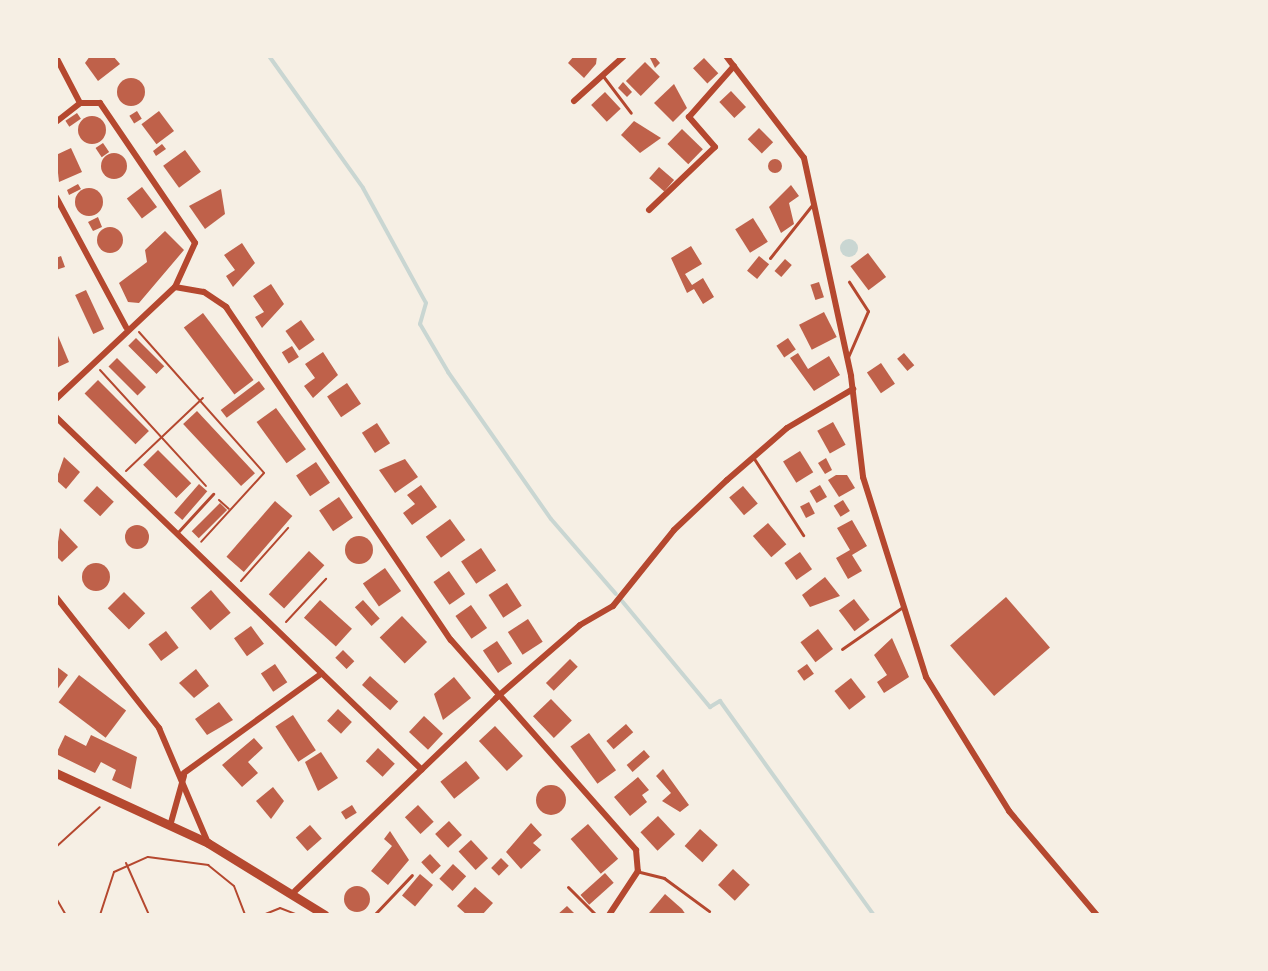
<!DOCTYPE html>
<style>
body{margin:0}
#map{position:relative;width:1268px;height:971px;overflow:hidden;background:#f6efe4;font-family:Mulish,sans-serif}
div>[style]{position:absolute}
[style*='--x']{left:calc(var(--x)*1px);top:calc(var(--y)*1px);width:calc(var(--w)*1px);rotate:calc(var(--a)*1deg)}
.water>*{inset:0;background:#c9d6d2}
.round{border-radius:50%}
.stream>*{height:4px;margin:-2px;padding:0 2px;transform-origin:2px;border-radius:2px;background:#c9d6d2}
.building>*{inset:0;background:#bf614a;transform-origin:0 0}
.path>*{height:2px;margin:-1px;padding:0 1px;transform-origin:1px;border-radius:1px;background:#b5482f}
.service>*{height:3px;margin:-1.5px;padding:0 1.5px;transform-origin:1.5px;border-radius:1.5px;background:#b5482f}
.minor>*{height:6px;margin:-3px;padding:0 3px;transform-origin:3px;border-radius:3px;background:#b5482f}
.secondary>*{height:9px;margin:-4.5px;padding:0 4.5px;transform-origin:4.5px;border-radius:4.5px;background:#b5482f}
span{translate:-50% -50%;white-space:nowrap;text-align:center;line-height:1.15;-webkit-text-stroke:8px #f6efe4;paint-order:stroke}
.frame{position:absolute;inset:0;border:58px solid #f6efe4;pointer-events:none}
</style>
<div id="map">
<div class="water">
<i class="round" style="left:840px;top:239px;width:18px;height:18px"></i>
</div>
<div class="stream">
<i style="--x:269;--y:56;--w:162;--a:54.5"></i>
<i style="--x:363;--y:188;--w:131;--a:61.3"></i>
<i style="--x:426;--y:303;--w:22;--a:106"></i>
<i style="--x:420;--y:324;--w:56;--a:59.7"></i>
<i style="--x:448;--y:372;--w:179;--a:55"></i>
<i style="--x:551;--y:519;--w:99;--a:49.1"></i>
<i style="--x:622;--y:601;--w:138;--a:50.3"></i>
<i style="--x:710;--y:707;--w:12;--a:-31"></i>
<i style="--x:720;--y:701;--w:264;--a:54.3"></i>
</div>
<div class="building">
<i style="clip-path:polygon(90px 56px,113px 56px,120px 64px,98px 81px,85px 63px)"></i>
<i style="clip-path:polygon(574px 56px,597px 56px,596px 64px,584px 78px,568px 63px)"></i>
<i style="clip-path:polygon(649px 56px,654px 56px,660px 63px,655px 68px)"></i>
<i style="left:704px;top:58px;width:21px;height:15px;rotate:47deg"></i>
<i style="left:645px;top:62px;width:21px;height:27px;rotate:45deg"></i>
<i class="round" style="left:117px;top:78px;width:28px;height:28px"></i>
<i style="clip-path:polygon(623px 82px,632px 92px,627px 97px,618px 88px)"></i>
<i style="clip-path:polygon(674px 84px,687px 108px,673px 122px,654px 103px)"></i>
<i style="left:731px;top:91px;width:22px;height:16px;rotate:47deg"></i>
<i style="left:605px;top:92px;width:23px;height:19px;rotate:47deg"></i>
<i style="left:137px;top:111px;width:9px;height:9px;rotate:58deg"></i>
<i style="left:159px;top:111px;width:25px;height:22px;rotate:53deg"></i>
<i style="left:77px;top:113px;width:7px;height:14px;rotate:56deg"></i>
<i class="round" style="left:78px;top:116px;width:28px;height:28px"></i>
<i style="clip-path:polygon(634px 121px,661px 138px,640px 153px,621px 135px)"></i>
<i style="left:759px;top:128px;width:20px;height:16px;rotate:45deg"></i>
<i style="left:682px;top:129px;width:29px;height:21px;rotate:44deg"></i>
<i style="left:103px;top:143px;width:11px;height:9px;rotate:56deg"></i>
<i style="clip-path:polygon(162px 144px,166px 149px,156px 156px,153px 151px)"></i>
<i style="clip-path:polygon(71px 148px,82px 172px,59px 182px,56px 155px)"></i>
<i style="left:185px;top:150px;width:27px;height:27px;rotate:54deg"></i>
<i class="round" style="left:101px;top:153px;width:26px;height:26px"></i>
<i class="round" style="left:768px;top:159px;width:14px;height:14px"></i>
<i style="left:659px;top:167px;width:20px;height:15px;rotate:41deg"></i>
<i style="clip-path:polygon(78px 184px,81px 189px,69px 195px,67px 190px)"></i>
<i style="clip-path:polygon(791px 185px,799px 196px,789px 203px,794px 224px,781px 233px,769px 207px)"></i>
<i style="left:142px;top:187px;width:25px;height:19px;rotate:53deg"></i>
<i class="round" style="left:75px;top:188px;width:28px;height:28px"></i>
<i style="clip-path:polygon(221px 189px,225px 214px,205px 229px,189px 206px)"></i>
<i style="clip-path:polygon(98px 217px,102px 227px,93px 231px,88px 222px)"></i>
<i style="left:753px;top:218px;width:28px;height:21px;rotate:58deg"></i>
<i class="round" style="left:97px;top:227px;width:26px;height:26px"></i>
<i style="clip-path:polygon(165px 231px,184px 250px,139px 303px,128px 302px,119px 283px,147px 262px,145px 250px)"></i>
<i style="clip-path:polygon(242px 243px,255px 263px,233px 287px,226px 276px,235px 270px,224px 255px)"></i>
<i style="clip-path:polygon(691px 246px,702px 264px,685px 274px,692px 285px,703px 278px,714px 297px,703px 304px,694px 289px,687px 293px,671px 258px)"></i>
<i style="left:868px;top:253px;width:30px;height:22px;rotate:53deg"></i>
<i style="clip-path:polygon(61px 256px,65px 267px,56px 270px,56px 258px)"></i>
<i style="left:759px;top:256px;width:13px;height:19px;rotate:39deg"></i>
<i style="left:785px;top:259px;width:9px;height:16px;rotate:41deg"></i>
<i style="left:819px;top:282px;width:16px;height:9px;rotate:72deg"></i>
<i style="clip-path:polygon(271px 284px,284px 304px,262px 328px,255px 317px,264px 312px,253px 296px)"></i>
<i style="left:86px;top:290px;width:43px;height:12px;rotate:65deg"></i>
<i style="left:824px;top:312px;width:28px;height:28px;rotate:63deg"></i>
<i style="left:203px;top:313px;width:84px;height:24px;rotate:53deg"></i>
<i style="left:301px;top:320px;width:24px;height:19px;rotate:55deg"></i>
<i style="clip-path:polygon(56px 331px,69px 362px,56px 368px)"></i>
<i style="left:136px;top:338px;width:40px;height:11px;rotate:45deg"></i>
<i style="left:788px;top:338px;width:14px;height:14px;rotate:56deg"></i>
<i style="left:292px;top:346px;width:13px;height:12px;rotate:58deg"></i>
<i style="clip-path:polygon(323px 352px,338px 375px,313px 398px,304px 386px,315px 378px,305px 364px)"></i>
<i style="clip-path:polygon(798px 353px,808px 369px,829px 356px,840px 375px,814px 391px,790px 358px)"></i>
<i style="left:904px;top:353px;width:16px;height:9px;rotate:50deg"></i>
<i style="left:117px;top:358px;width:41px;height:12px;rotate:45deg"></i>
<i style="left:881px;top:363px;width:25px;height:17px;rotate:56deg"></i>
<i style="left:98px;top:380px;width:72px;height:19px;rotate:45deg"></i>
<i style="left:259px;top:381px;width:10px;height:48px;rotate:53deg"></i>
<i style="left:347px;top:383px;width:25px;height:24px;rotate:56deg"></i>
<i style="left:276px;top:408px;width:51px;height:24px;rotate:54deg"></i>
<i style="left:197px;top:411px;width:85px;height:19px;rotate:47deg"></i>
<i style="left:833px;top:422px;width:26px;height:18px;rotate:61deg"></i>
<i style="left:377px;top:423px;width:24px;height:18px;rotate:57deg"></i>
<i style="left:158px;top:450px;width:47px;height:21px;rotate:45deg"></i>
<i style="left:800px;top:451px;width:25px;height:20px;rotate:58deg"></i>
<i style="clip-path:polygon(64px 457px,80px 472px,66px 489px,56px 480px)"></i>
<i style="clip-path:polygon(826px 458px,832px 470px,825px 474px,818px 463px)"></i>
<i style="clip-path:polygon(405px 459px,418px 477px,395px 493px,379px 470px)"></i>
<i style="left:316px;top:462px;width:25px;height:24px;rotate:56deg"></i>
<i style="clip-path:polygon(836px 475px,847px 475px,855px 488px,839px 497px,828px 480px)"></i>
<i style="left:199px;top:484px;width:11px;height:38px;rotate:41deg"></i>
<i style="clip-path:polygon(421px 485px,437px 507px,412px 525px,403px 513px,415px 504px,407px 495px)"></i>
<i style="left:820px;top:485px;width:14px;height:12px;rotate:60deg"></i>
<i style="left:97px;top:486px;width:23px;height:20px;rotate:43deg"></i>
<i style="left:743px;top:486px;width:23px;height:18px;rotate:50deg"></i>
<i style="left:339px;top:497px;width:25px;height:24px;rotate:56deg"></i>
<i style="left:843px;top:500px;width:13px;height:11px;rotate:58deg"></i>
<i style="left:275px;top:501px;width:23px;height:74px;rotate:41deg"></i>
<i style="left:809px;top:502px;width:13px;height:10px;rotate:63deg"></i>
<i style="left:220px;top:503px;width:10px;height:40px;rotate:45deg"></i>
<i style="left:450px;top:519px;width:26px;height:30px;rotate:54deg"></i>
<i style="clip-path:polygon(852px 520px,867px 546px,852px 555px,862px 571px,848px 579px,836px 558px,850px 550px,837px 528px)"></i>
<i style="left:768px;top:523px;width:28px;height:20px;rotate:49deg"></i>
<i class="round" style="left:125px;top:525px;width:24px;height:24px"></i>
<i style="clip-path:polygon(60px 528px,78px 547px,62px 562px,56px 556px)"></i>
<i class="round" style="left:345px;top:536px;width:28px;height:28px"></i>
<i style="left:481px;top:548px;width:27px;height:24px;rotate:56deg"></i>
<i style="left:309px;top:551px;width:21px;height:59px;rotate:43deg"></i>
<i style="left:800px;top:552px;width:21px;height:19px;rotate:55deg"></i>
<i class="round" style="left:82px;top:563px;width:28px;height:28px"></i>
<i style="left:385px;top:568px;width:28px;height:27px;rotate:55deg"></i>
<i style="left:449px;top:571px;width:28px;height:19px;rotate:55deg"></i>
<i style="clip-path:polygon(825px 577px,840px 596px,810px 607px,802px 595px)"></i>
<i style="left:507px;top:583px;width:27px;height:22px;rotate:57deg"></i>
<i style="left:211px;top:590px;width:30px;height:27px;rotate:49deg"></i>
<i style="left:124px;top:592px;width:30px;height:23px;rotate:45deg"></i>
<i style="left:1006px;top:597px;width:67px;height:74px;rotate:49deg"></i>
<i style="left:854px;top:599px;width:26px;height:19px;rotate:53deg"></i>
<i style="left:320px;top:600px;width:43px;height:24px;rotate:42deg"></i>
<i style="left:363px;top:600px;width:25px;height:11px;rotate:48deg"></i>
<i style="left:471px;top:605px;width:28px;height:19px;rotate:55deg"></i>
<i style="left:402px;top:616px;width:36px;height:31px;rotate:46deg"></i>
<i style="left:528px;top:619px;width:27px;height:24px;rotate:57deg"></i>
<i style="left:251px;top:626px;width:22px;height:21px;rotate:54deg"></i>
<i style="left:818px;top:629px;width:25px;height:22px;rotate:53deg"></i>
<i style="left:166px;top:631px;width:21px;height:22px;rotate:53deg"></i>
<i style="clip-path:polygon(892px 638px,909px 677px,884px 693px,877px 682px,887px 675px,874px 655px)"></i>
<i style="left:497px;top:641px;width:27px;height:17px;rotate:56deg"></i>
<i style="left:343px;top:650px;width:16px;height:11px;rotate:45deg"></i>
<i style="left:570px;top:659px;width:11px;height:34px;rotate:45deg"></i>
<i style="left:275px;top:664px;width:22px;height:17px;rotate:56deg"></i>
<i style="left:807px;top:664px;width:12px;height:12px;rotate:55deg"></i>
<i style="clip-path:polygon(56px 666px,68px 675px,56px 691px)"></i>
<i style="clip-path:polygon(196px 669px,209px 686px,194px 698px,179px 683px)"></i>
<i style="left:79px;top:675px;width:59px;height:34px;rotate:37deg"></i>
<i style="left:370px;top:676px;width:38px;height:12px;rotate:42deg"></i>
<i style="clip-path:polygon(454px 677px,471px 698px,443px 720px,434px 694px)"></i>
<i style="left:851px;top:678px;width:24px;height:21px;rotate:52deg"></i>
<i style="left:551px;top:699px;width:30px;height:25px;rotate:46deg"></i>
<i style="clip-path:polygon(219px 702px,233px 720px,207px 735px,195px 719px)"></i>
<i style="left:338px;top:709px;width:19px;height:16px;rotate:43deg"></i>
<i style="left:293px;top:715px;width:42px;height:21px;rotate:57deg"></i>
<i style="left:424px;top:716px;width:26px;height:22px;rotate:43deg"></i>
<i style="left:626px;top:724px;width:11px;height:26px;rotate:49deg"></i>
<i style="left:495px;top:726px;width:41px;height:22px;rotate:47deg"></i>
<i style="left:589px;top:733px;width:46px;height:23px;rotate:54deg"></i>
<i style="clip-path:polygon(65px 735px,86px 746px,91px 735px,137px 757px,131px 789px,112px 780px,116px 770px,101px 762px,95px 773px,56px 754px)"></i>
<i style="clip-path:polygon(254px 738px,263px 748px,248px 762px,258px 773px,242px 787px,222px 765px)"></i>
<i style="left:378px;top:748px;width:23px;height:18px;rotate:43deg"></i>
<i style="left:644px;top:750px;width:9px;height:23px;rotate:49deg"></i>
<i style="clip-path:polygon(321px 752px,338px 778px,318px 791px,305px 762px)"></i>
<i style="left:466px;top:761px;width:22px;height:33px;rotate:51deg"></i>
<i style="clip-path:polygon(663px 769px,689px 805px,680px 812px,662px 801px,671px 793px,656px 776px)"></i>
<i style="clip-path:polygon(638px 777px,649px 790px,642px 795px,647px 802px,630px 816px,614px 797px)"></i>
<i class="round" style="left:536px;top:785px;width:30px;height:30px"></i>
<i style="clip-path:polygon(273px 787px,284px 801px,271px 819px,256px 801px)"></i>
<i style="left:352px;top:805px;width:9px;height:13px;rotate:58deg"></i>
<i style="left:418px;top:805px;width:23px;height:18px;rotate:47deg"></i>
<i style="left:658px;top:816px;width:25px;height:24px;rotate:47deg"></i>
<i style="left:449px;top:821px;width:19px;height:19px;rotate:47deg"></i>
<i style="clip-path:polygon(531px 823px,542px 835px,533px 843px,541px 850px,521px 869px,506px 852px)"></i>
<i style="left:588px;top:824px;width:46px;height:23px;rotate:49deg"></i>
<i style="left:310px;top:825px;width:18px;height:19px;rotate:49deg"></i>
<i style="left:700px;top:829px;width:24px;height:23px;rotate:42deg"></i>
<i style="clip-path:polygon(390px 831px,409px 860px,388px 885px,371px 871px,392px 846px,384px 839px)"></i>
<i style="left:471px;top:840px;width:25px;height:17px;rotate:47deg"></i>
<i style="left:430px;top:854px;width:16px;height:12px;rotate:47deg"></i>
<i style="left:501px;top:858px;width:11px;height:14px;rotate:45deg"></i>
<i style="left:453px;top:864px;width:18px;height:20px;rotate:43deg"></i>
<i style="left:733px;top:869px;width:23px;height:22px;rotate:43deg"></i>
<i style="left:605px;top:873px;width:13px;height:33px;rotate:48deg"></i>
<i style="left:420px;top:874px;width:17px;height:28px;rotate:40deg"></i>
<i class="round" style="left:344px;top:886px;width:26px;height:26px"></i>
<i style="clip-path:polygon(475px 887px,493px 903px,482px 915px,467px 915px,457px 906px)"></i>
<i style="clip-path:polygon(665px 894px,682px 909px,686px 915px,649px 913px)"></i>
<i style="clip-path:polygon(567px 906px,576px 915px,557px 915px)"></i>
</div>
<div class="path">
<i style="--x:139;--y:332;--w:188;--a:48.4"></i>
<i style="--x:264;--y:473;--w:93;--a:132.4"></i>
<i style="--x:100;--y:370;--w:157;--a:47.6"></i>
<i style="--x:126;--y:471;--w:106;--a:-43.5"></i>
<i style="--x:219;--y:500;--w:13;--a:42"></i>
<i style="--x:241;--y:581;--w:71;--a:-48.4"></i>
<i style="--x:286;--y:622;--w:59;--a:-47.1"></i>
<i style="--x:56;--y:847;--w:59;--a:-42.3"></i>
<i style="--x:126;--y:863;--w:57;--a:66.1"></i>
<i style="--x:56;--y:898;--w:20;--a:60"></i>
<i style="--x:100;--y:915;--w:45;--a:-72"></i>
<i style="--x:114;--y:872;--w:37;--a:-24"></i>
<i style="--x:148;--y:857;--w:61;--a:7.6"></i>
<i style="--x:208;--y:865;--w:33;--a:39"></i>
<i style="--x:234;--y:886;--w:31;--a:69"></i>
<i style="--x:263;--y:915;--w:18;--a:-22"></i>
<i style="--x:280;--y:908;--w:19;--a:21"></i>
</div>
<div class="service">
<i style="--x:603;--y:76;--w:46;--a:52.9"></i>
<i style="--x:770;--y:258;--w:68;--a:-51.6"></i>
<i style="--x:848;--y:357;--w:50;--a:-66.5"></i>
<i style="--x:868;--y:311;--w:35;--a:-123"></i>
<i style="--x:753;--y:457;--w:93;--a:57.3"></i>
<i style="--x:178;--y:532;--w:52;--a:-47.4"></i>
<i style="--x:842;--y:649;--w:75;--a:-34.7"></i>
<i style="--x:640;--y:872;--w:25;--a:14"></i>
<i style="--x:664;--y:878;--w:56;--a:36.3"></i>
<i style="--x:568;--y:887;--w:40;--a:45"></i>
<i style="--x:374;--y:915;--w:55;--a:-46.5"></i>
</div>
<div class="minor">
<i style="--x:726;--y:56;--w:128;--a:52.6"></i>
<i style="--x:804;--y:158;--w:223;--a:77.8"></i>
<i style="--x:851;--y:376;--w:102;--a:83.2"></i>
<i style="--x:863;--y:477;--w:210;--a:72.5"></i>
<i style="--x:926;--y:677;--w:158;--a:58.2"></i>
<i style="--x:1009;--y:811;--w:136;--a:49.8"></i>
<i style="--x:56;--y:57;--w:52;--a:62.4"></i>
<i style="--x:80;--y:103;--w:20;--a:0"></i>
<i style="--x:100;--y:103;--w:169;--a:55.8"></i>
<i style="--x:195;--y:243;--w:48;--a:114.4"></i>
<i style="--x:574;--y:101;--w:67;--a:-42"></i>
<i style="--x:56;--y:122;--w:31;--a:-38"></i>
<i style="--x:56;--y:197;--w:148;--a:61.7"></i>
<i style="--x:649;--y:210;--w:91;--a:-43.7"></i>
<i style="--x:715;--y:147;--w:40;--a:-131"></i>
<i style="--x:689;--y:117;--w:68;--a:-48.6"></i>
<i style="--x:56;--y:399;--w:163;--a:-43.3"></i>
<i style="--x:175;--y:287;--w:29;--a:10"></i>
<i style="--x:204;--y:292;--w:27;--a:34"></i>
<i style="--x:226;--y:307;--w:402;--a:56"></i>
<i style="--x:451;--y:640;--w:280;--a:48.6"></i>
<i style="--x:636;--y:850;--w:21;--a:85"></i>
<i style="--x:638;--y:871;--w:53;--a:123.4"></i>
<i style="--x:56;--y:417;--w:508;--a:43.96"></i>
<i style="--x:56;--y:597;--w:167;--a:51.8"></i>
<i style="--x:159;--y:728;--w:125;--a:66.9"></i>
<i style="--x:184;--y:773;--w:170;--a:-35.9"></i>
<i style="--x:170;--y:826;--w:52;--a:-74.4"></i>
<i style="--x:295;--y:891;--w:279;--a:-43.8"></i>
<i style="--x:496;--y:698;--w:111;--a:-41"></i>
<i style="--x:580;--y:625;--w:38;--a:-30"></i>
<i style="--x:613;--y:606;--w:97;--a:-51.2"></i>
<i style="--x:674;--y:530;--w:73;--a:-43.3"></i>
<i style="--x:727;--y:480;--w:79;--a:-40.9"></i>
<i style="--x:787;--y:428;--w:77;--a:-30.6"></i>
</div>
<div class="secondary">
<i style="--x:56;--y:773;--w:167;--a:24.7"></i>
<i style="--x:208;--y:843;--w:137;--a:31.6"></i>
</div>
<div class="frame"></div>
</div>
